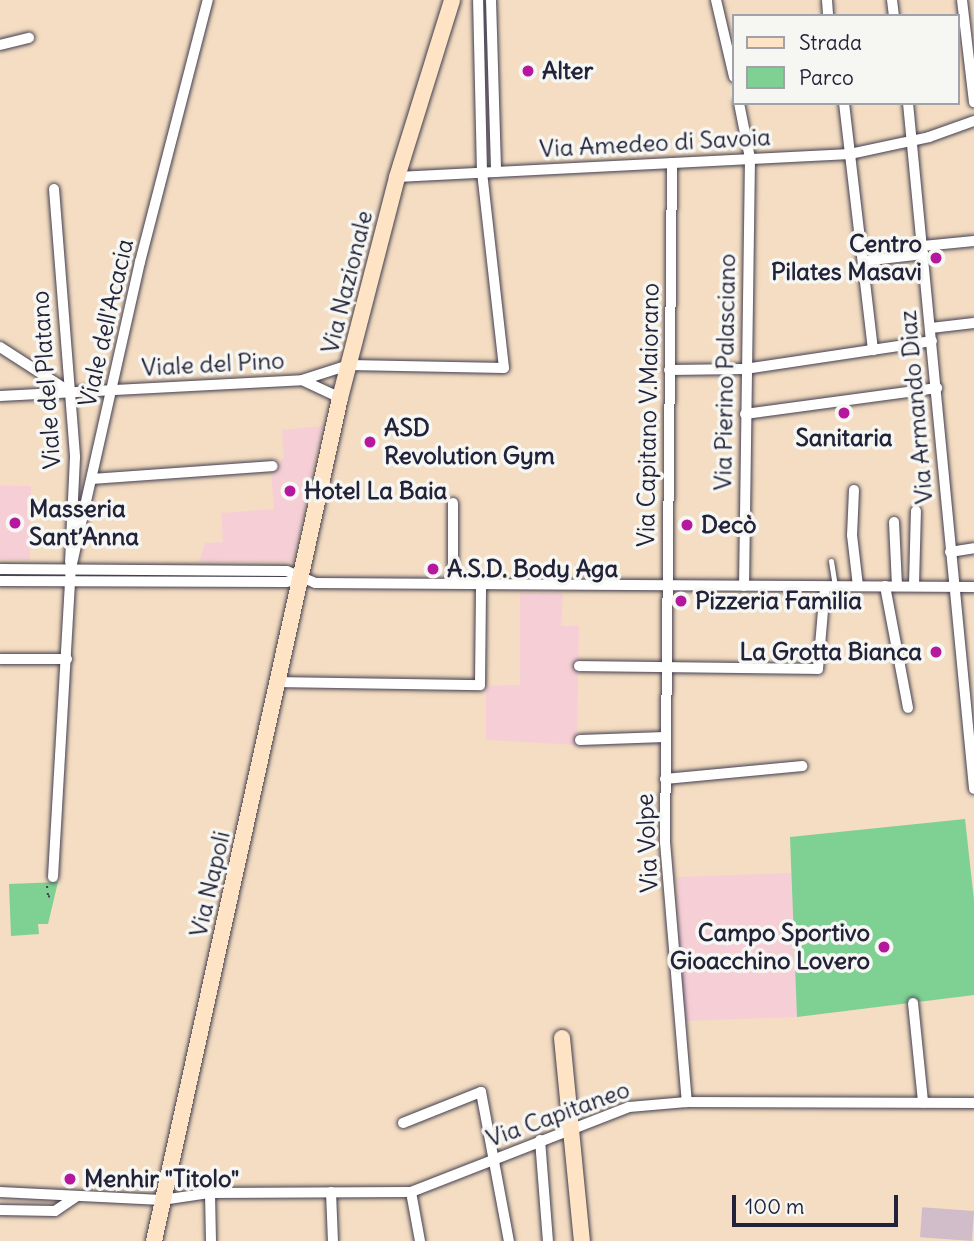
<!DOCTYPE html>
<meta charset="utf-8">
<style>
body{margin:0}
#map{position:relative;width:974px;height:1241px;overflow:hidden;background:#f4ddc2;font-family:Delius,sans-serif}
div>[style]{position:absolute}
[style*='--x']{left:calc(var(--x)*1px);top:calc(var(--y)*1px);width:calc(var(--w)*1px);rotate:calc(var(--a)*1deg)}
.built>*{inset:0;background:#f6cfd6;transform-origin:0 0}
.industrial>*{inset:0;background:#d1bdc9;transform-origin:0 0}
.green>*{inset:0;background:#7ed193}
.path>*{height:2px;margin-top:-1px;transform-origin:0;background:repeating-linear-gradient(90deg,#423e4f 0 2px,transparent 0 7px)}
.roads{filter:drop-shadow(0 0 2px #423e4f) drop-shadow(0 0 2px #423e4f)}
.lane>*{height:5px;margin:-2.5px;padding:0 2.5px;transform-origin:2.5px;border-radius:2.5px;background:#fff}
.street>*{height:10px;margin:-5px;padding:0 5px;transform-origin:5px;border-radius:5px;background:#fff}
.secondary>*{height:16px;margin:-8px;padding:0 8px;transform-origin:8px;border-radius:8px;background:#fee4c5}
.dots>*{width:19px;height:19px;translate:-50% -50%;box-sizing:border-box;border:4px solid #f6f6f2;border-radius:50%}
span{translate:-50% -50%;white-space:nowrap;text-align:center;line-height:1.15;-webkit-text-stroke:7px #f6f6f2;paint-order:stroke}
.poi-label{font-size:24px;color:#22223b;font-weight:700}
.left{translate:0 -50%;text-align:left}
.right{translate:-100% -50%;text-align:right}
.street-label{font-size:24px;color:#22223b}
.legend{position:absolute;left:732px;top:14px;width:228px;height:91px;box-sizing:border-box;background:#f6f6f2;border:2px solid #a1a1a9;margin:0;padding:9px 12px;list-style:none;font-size:21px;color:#22223b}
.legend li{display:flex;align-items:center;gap:14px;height:35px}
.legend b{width:35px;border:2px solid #a1a1a9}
.scale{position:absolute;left:732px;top:1195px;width:166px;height:32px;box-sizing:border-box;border:4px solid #22223b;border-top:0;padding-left:9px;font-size:21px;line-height:24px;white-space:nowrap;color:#22223b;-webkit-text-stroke:5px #f6f6f2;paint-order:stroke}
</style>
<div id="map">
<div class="built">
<i style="clip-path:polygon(322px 426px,293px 562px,199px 562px,205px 543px,223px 542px,221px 513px,274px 509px,271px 474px,284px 457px,282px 430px)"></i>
<i style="left:31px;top:486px;width:74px;height:31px;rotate:91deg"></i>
<i style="clip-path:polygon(520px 593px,563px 593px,561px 626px,579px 626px,577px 745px,486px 740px,486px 686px,520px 685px)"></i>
<i style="left:792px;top:873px;width:144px;height:115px;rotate:88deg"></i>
</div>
<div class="industrial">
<i style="left:974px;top:1211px;width:30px;height:52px;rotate:94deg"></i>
</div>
<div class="green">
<i style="clip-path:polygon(965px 819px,974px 900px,974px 995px,797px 1017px,790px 837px)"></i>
<i style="clip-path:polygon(58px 882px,48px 924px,38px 924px,39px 934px,11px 936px,9px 884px)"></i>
</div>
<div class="path">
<i style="--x:47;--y:886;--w:10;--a:84"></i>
<i style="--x:48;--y:896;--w:6;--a:18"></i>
</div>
<div class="roads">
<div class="lane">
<i style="--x:831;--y:561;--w:26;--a:81"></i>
</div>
<div class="street">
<i style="--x:491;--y:0;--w:172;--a:88.3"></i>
<i style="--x:716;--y:0;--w:79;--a:76.8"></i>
<i style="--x:827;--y:0;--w:16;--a:86"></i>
<i style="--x:892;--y:0;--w:16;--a:83"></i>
<i style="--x:962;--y:0;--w:103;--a:83.3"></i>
<i style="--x:0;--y:45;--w:30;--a:-14"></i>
<i style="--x:739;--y:103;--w:56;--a:78.7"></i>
<i style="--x:750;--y:158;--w:428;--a:90.8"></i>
<i style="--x:844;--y:103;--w:249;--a:83.3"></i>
<i style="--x:908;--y:103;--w:689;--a:84.5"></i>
<i style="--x:672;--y:163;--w:679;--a:90.59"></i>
<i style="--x:665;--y:842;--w:261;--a:85.2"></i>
<i style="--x:397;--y:177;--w:454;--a:-2.9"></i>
<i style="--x:850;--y:154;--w:81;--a:-12.1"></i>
<i style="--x:929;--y:137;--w:48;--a:-19.6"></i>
<i style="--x:54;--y:189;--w:269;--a:85.5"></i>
<i style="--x:75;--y:457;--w:105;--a:92.7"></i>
<i style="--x:923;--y:246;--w:51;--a:-5.6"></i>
<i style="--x:863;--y:261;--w:61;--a:-6.5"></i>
<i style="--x:931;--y:328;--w:43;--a:-6.6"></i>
<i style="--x:0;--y:347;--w:80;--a:32.7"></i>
<i style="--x:669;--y:370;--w:76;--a:-0.8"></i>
<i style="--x:745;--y:369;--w:189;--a:-8.5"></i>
<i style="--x:304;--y:381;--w:40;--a:25"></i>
<i style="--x:0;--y:396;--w:302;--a:-3"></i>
<i style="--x:302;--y:380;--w:49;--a:-17.7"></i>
<i style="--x:349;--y:365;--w:155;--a:1.1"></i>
<i style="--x:504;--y:368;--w:196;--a:-96.4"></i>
<i style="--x:482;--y:173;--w:173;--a:-91.3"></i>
<i style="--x:745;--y:414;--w:194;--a:-7.7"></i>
<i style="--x:93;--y:479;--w:180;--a:-4.1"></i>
<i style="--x:854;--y:490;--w:45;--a:92.5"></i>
<i style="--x:852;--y:535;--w:51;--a:83.3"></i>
<i style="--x:894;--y:522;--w:63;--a:87.3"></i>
<i style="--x:950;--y:552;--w:24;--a:-9"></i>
<i style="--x:0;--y:569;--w:287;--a:0.4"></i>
<i style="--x:287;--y:571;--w:30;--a:23"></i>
<i style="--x:315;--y:583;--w:659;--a:0.35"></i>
<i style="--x:0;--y:581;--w:286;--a:0.2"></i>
<i style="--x:286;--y:582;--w:16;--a:-11"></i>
<i style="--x:453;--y:583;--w:80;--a:-90"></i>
<i style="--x:914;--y:585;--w:74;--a:-88.5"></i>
<i style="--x:885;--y:586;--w:124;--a:79.3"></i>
<i style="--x:0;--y:659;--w:67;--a:0"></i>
<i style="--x:579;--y:666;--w:239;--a:0.7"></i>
<i style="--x:818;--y:669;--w:82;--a:-85.1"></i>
<i style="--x:278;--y:682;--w:202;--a:0.9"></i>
<i style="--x:480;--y:685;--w:102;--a:-89.4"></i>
<i style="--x:580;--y:740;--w:85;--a:-2"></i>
<i style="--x:665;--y:779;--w:138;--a:-5.4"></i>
<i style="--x:53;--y:877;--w:310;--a:-86.7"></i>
<i style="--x:71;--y:568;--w:314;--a:-77.3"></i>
<i style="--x:140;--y:262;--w:271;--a:-75.5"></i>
<i style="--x:913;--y:1003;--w:100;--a:84.2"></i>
<i style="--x:403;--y:1123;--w:84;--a:-21.7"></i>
<i style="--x:481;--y:1092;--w:152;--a:79.4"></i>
<i style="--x:540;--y:1140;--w:101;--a:85.5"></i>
<i style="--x:0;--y:1192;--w:162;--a:2.8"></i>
<i style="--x:162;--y:1200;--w:49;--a:-8.3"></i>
<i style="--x:210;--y:1193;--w:201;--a:-0.3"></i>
<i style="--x:411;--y:1192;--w:234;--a:-21.3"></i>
<i style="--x:629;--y:1107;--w:58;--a:-4.9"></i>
<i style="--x:687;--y:1102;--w:287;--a:0.2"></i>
<i style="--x:331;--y:1192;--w:49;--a:87.7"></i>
<i style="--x:411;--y:1192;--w:50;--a:79.6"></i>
<i style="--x:210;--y:1193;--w:48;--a:88.8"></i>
<i style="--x:0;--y:1210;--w:55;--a:1"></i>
<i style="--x:55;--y:1211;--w:27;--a:-34"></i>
</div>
<div class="secondary">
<i style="--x:562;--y:1038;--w:204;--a:84.4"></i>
<i style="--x:154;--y:1241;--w:863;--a:-77.56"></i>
<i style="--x:340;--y:398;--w:228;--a:-75.5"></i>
<i style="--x:397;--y:177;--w:185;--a:-72.7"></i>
</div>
</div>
<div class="dots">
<i style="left:528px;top:71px;background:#b5179e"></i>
<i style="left:936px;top:258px;background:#b5179e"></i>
<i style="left:844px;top:413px;background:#b5179e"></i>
<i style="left:370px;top:442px;background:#b5179e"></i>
<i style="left:290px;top:491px;background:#b5179e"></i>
<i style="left:15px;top:523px;background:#b5179e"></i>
<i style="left:687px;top:525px;background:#b5179e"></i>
<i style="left:433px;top:569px;background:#b5179e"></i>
<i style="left:681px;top:601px;background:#b5179e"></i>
<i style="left:936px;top:652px;background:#b5179e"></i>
<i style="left:884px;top:947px;background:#b5179e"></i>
<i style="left:70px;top:1179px;background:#b5179e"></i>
</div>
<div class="poi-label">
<span class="left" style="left:542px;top:71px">Alter</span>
<span class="right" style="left:922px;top:258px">Centro<br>Pilates Masavi</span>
<span class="left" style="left:384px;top:442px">ASD<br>Revolution Gym</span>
<span style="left:844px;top:438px">Sanitaria</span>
<span class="left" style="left:304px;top:491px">Hotel La Baia</span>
<span class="left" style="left:29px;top:523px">Masseria<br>Sant’Anna</span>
<span class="left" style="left:701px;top:525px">Decò</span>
<span class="left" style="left:447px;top:569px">A.S.D. Body Aga</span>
<span class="left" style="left:695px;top:601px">Pizzeria Familia</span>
<span class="right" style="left:922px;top:652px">La Grotta Bianca</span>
<span class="right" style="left:870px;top:947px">Campo Sportivo<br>Gioacchino Lovero</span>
<span class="left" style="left:84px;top:1179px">Menhir "Titolo"</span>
</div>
<div class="street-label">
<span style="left:655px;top:143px;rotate:-3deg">Via Amedeo di Savoia</span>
<span style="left:347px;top:282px;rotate:-76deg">Via Nazionale</span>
<span style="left:106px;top:323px;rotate:-77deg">Viale dell'Acacia</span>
<span style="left:213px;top:364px;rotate:-3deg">Viale del Pino</span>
<span style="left:725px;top:372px;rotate:-89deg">Via Pierino Palasciano</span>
<span style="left:46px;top:380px;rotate:-94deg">Viale del Platano</span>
<span style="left:916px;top:407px;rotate:-95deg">Via Armando Diaz</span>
<span style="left:648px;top:415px;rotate:-89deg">Via Capitano V.Maiorano</span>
<span style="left:647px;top:843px;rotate:-93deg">Via Volpe</span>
<span style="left:210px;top:884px;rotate:-77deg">Via Napoli</span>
<span style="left:558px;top:1114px;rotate:-20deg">Via Capitaneo</span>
</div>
<ul class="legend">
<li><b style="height:9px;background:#fee4c5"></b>Strada</li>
<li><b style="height:19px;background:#7ed193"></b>Parco</li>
</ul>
<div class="scale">100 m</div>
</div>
